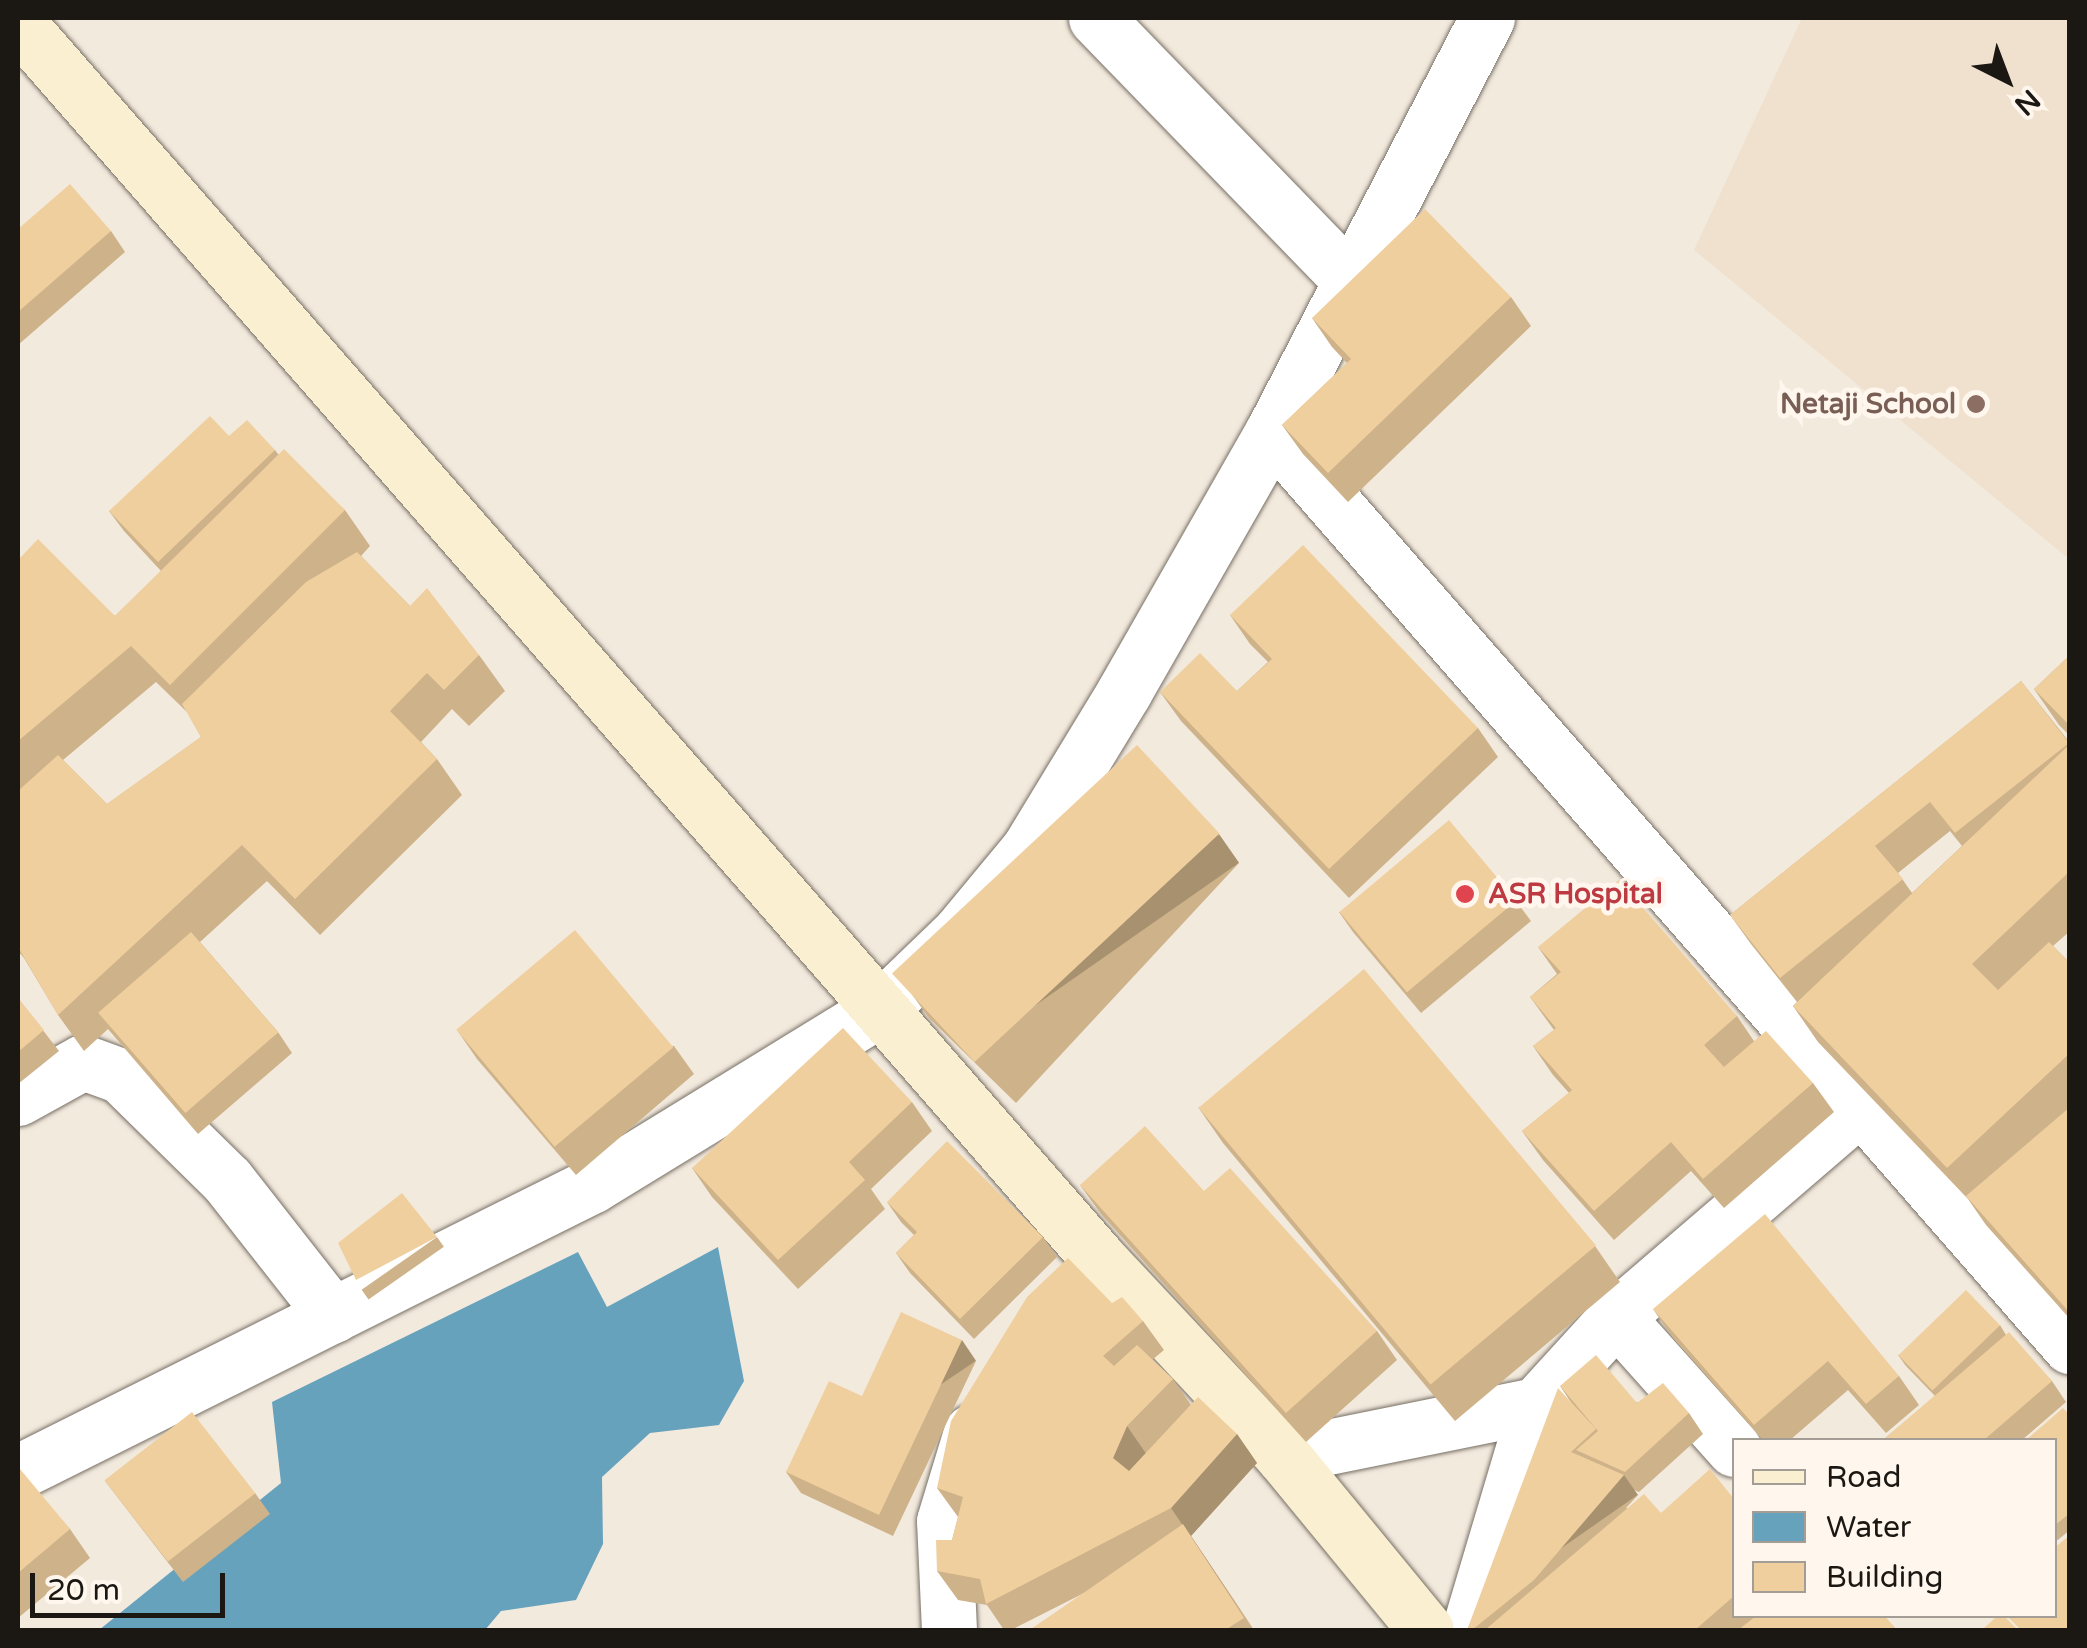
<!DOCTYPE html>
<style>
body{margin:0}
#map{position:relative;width:2087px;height:1648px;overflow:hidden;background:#f3eade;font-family:"Varela Round",sans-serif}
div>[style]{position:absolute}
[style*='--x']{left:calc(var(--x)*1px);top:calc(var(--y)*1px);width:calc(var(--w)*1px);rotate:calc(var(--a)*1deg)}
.built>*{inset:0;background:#efe1ce}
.water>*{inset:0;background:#67a2bd}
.roads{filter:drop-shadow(0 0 2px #776f64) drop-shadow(0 0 2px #776f64)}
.street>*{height:55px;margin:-27.5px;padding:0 27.5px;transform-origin:27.5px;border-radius:27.5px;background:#fff}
.secondary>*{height:55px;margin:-27.5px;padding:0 27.5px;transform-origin:27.5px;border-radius:27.5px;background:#faefd0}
.wall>*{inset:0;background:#ceb289;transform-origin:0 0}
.shaded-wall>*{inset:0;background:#a8916f;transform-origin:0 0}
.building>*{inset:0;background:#f0cf9f;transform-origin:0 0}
.dots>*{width:28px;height:28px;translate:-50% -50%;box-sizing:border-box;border:5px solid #fff7ee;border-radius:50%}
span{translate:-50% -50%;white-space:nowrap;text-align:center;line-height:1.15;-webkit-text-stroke:10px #fff7ee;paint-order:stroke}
.education-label{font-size:28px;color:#785e54;font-weight:700}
.right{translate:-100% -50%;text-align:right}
.health-label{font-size:28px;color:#be3a42;font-weight:700}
.left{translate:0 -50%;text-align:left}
.frame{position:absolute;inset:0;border:20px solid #1b1713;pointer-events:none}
.legend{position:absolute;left:1732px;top:1438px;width:325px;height:180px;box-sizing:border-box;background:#fff7ee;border:2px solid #a49d96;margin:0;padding:12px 18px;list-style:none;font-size:30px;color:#1b1713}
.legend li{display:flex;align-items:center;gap:20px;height:50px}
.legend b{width:50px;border:2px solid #a49d96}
.north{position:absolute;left:1957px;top:30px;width:100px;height:100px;-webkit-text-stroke:8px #fff7ee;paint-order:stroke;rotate:138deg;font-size:28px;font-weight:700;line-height:40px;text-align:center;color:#1b1713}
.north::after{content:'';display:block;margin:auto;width:35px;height:45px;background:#1b1713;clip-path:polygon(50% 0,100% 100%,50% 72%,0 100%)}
.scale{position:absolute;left:30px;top:1573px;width:195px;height:45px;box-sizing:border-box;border:5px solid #1b1713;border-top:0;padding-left:12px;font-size:30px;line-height:35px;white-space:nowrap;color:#1b1713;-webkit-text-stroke:8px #fff7ee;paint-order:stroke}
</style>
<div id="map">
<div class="built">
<i style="clip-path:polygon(1802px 18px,2069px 18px,2069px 559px,1694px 250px)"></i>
</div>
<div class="water">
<i style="clip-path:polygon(718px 1247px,744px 1381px,719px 1425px,650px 1433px,602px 1477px,603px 1544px,576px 1600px,501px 1611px,485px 1630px,99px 1630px,281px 1483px,272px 1402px,578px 1252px,607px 1307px)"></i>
</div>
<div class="roads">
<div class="street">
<i style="--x:1096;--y:18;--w:363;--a:45.9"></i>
<i style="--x:1272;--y:433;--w:1213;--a:48.85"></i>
<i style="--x:18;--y:1098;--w:74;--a:-29"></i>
<i style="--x:83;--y:1062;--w:40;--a:20.2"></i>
<i style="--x:121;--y:1076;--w:148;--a:44.5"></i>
<i style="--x:227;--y:1180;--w:172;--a:51.9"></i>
<i style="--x:1616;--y:1317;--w:177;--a:48.2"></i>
<i style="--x:1283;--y:1456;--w:258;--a:-11.4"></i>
<i style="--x:18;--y:1472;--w:643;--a:-26.53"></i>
<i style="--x:593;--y:1185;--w:337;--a:-31.5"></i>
<i style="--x:880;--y:1009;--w:110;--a:-43.9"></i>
<i style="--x:959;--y:933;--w:108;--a:-50.3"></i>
<i style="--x:1028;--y:850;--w:185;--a:-58.7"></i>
<i style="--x:1124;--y:692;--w:298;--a:-60.3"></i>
<i style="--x:1272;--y:433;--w:467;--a:-62.6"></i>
<i style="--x:949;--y:1630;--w:109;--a:-92.6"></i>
<i style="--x:944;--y:1521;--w:93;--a:-73.1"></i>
<i style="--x:1469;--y:1630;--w:235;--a:-73.4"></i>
<i style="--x:1536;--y:1405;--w:119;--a:-47.7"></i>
<i style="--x:1616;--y:1317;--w:321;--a:-40.7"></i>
</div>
<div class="secondary">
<i style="--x:18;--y:23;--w:1639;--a:48.83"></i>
<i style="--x:1097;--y:1257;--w:272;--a:46.9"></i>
<i style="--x:1283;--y:1456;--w:225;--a:50.6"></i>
</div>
</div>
<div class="wall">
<i style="clip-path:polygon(18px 229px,111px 231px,125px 252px,18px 345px)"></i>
<i style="clip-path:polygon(1511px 297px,1531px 326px,1348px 502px,1303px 454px,1282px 425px,1347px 363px,1332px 347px,1312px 318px)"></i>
<i style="clip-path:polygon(evenodd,229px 436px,275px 450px,278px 454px,345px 510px,370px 546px,361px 556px,410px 606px,479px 655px,505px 691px,469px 726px,452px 709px,421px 742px,437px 759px,462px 795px,320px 935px,267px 881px,200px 942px,278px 1032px,292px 1053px,198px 1134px,108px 1029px,84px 1051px,58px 1015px,24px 958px,18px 951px,18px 560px,115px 616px,161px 571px,124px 531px,109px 511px,229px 436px,156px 682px,187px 712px,201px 737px,107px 804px,63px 760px,156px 682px)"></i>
<i style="clip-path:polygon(1230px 615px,1478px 728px,1498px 757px,1349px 898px,1181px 721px,1160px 692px,1237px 691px,1268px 662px,1250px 644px)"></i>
<i style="clip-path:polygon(2070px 655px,2070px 736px,2059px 725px,2034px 689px)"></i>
<i style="clip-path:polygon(evenodd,2021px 681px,2070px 743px,2070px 931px,2053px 946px,2070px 963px,2070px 1319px,1986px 1225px,1968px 1199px,1818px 1042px,1793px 1006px,1797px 1002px,1751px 944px,1730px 915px,2021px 681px,1950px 831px,1962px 846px,1912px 893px,1898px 873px,1950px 831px)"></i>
<i style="clip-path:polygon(1239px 863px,1016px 1103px,929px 1018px,908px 989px)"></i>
<i style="clip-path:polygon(1516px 901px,1531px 921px,1421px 1013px,1353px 932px,1339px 912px)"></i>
<i style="clip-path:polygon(1538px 947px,1737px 1016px,1754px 1041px,1813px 1083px,1834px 1112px,1724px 1208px,1691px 1171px,1614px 1240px,1543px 1160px,1522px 1131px,1569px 1093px,1553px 1075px,1533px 1046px,1554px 1030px,1530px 997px,1557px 974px)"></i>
<i style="clip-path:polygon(18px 998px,59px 1051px,18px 1084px)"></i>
<i style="clip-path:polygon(457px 1030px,674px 1046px,694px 1074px,576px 1175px,477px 1059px)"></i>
<i style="clip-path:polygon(912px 1102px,932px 1131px,871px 1189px,885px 1209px,798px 1289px,712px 1197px,692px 1168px)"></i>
<i style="clip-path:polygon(1198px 1107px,1595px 1246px,1620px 1282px,1455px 1421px,1223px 1143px)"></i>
<i style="clip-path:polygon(1080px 1185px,1204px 1191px,1377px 1331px,1397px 1360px,1306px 1442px,1101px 1214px)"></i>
<i style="clip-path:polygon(887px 1202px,1043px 1237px,1057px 1257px,974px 1339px,910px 1273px,896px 1253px,914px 1235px,901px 1222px)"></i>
<i style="left:437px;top:1237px;width:12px;height:92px;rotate:55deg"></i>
<i style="clip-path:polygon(1112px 1303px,1143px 1321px,1164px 1350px,1152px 1360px,1173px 1379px,1191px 1405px,1237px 1434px,1257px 1463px,1191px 1536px,1254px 1630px,1030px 1630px,1086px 1592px,1011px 1630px,1004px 1630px,987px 1605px,958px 1600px,937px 1571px,952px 1540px,958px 1517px,937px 1488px)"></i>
<i style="clip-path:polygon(1653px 1309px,1899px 1376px,1919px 1405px,1886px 1433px,1848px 1390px,1790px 1440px,1763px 1440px,1673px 1338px)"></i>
<i style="clip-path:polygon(2000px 1325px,2006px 1335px,2052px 1381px,2066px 1402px,2022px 1440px,1883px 1440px,1935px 1396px,1906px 1366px,1898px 1355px)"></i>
<i style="clip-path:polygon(976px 1361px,893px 1536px,801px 1493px,786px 1472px,862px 1396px)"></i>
<i style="clip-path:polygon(1560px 1386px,1689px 1413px,1703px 1434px,1639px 1492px,1634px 1490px,1638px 1495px,1626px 1508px,1661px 1513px,1734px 1499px,1734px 1616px,1884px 1616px,1897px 1630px,1467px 1630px,1572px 1404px)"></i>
<i style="clip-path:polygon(2070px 1415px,2070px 1530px,2054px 1543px,2054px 1440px)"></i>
<i style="clip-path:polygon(18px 1471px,70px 1529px,90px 1558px,18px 1618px)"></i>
<i style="clip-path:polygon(105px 1481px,255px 1493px,270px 1514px,183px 1582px)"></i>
</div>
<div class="shaded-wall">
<i style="left:1219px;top:834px;width:35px;height:328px;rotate:55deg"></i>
<i style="left:962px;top:1340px;width:25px;height:194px;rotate:56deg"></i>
<i style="clip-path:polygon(1127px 1426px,1147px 1455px,1133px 1487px,1113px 1458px)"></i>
<i style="clip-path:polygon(1237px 1434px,1257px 1463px,1191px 1536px,1254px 1630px,1171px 1508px)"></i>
<i style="left:1624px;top:1475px;width:24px;height:138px;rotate:55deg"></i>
</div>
<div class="building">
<i style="clip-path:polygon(70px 184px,111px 231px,18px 312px,18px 229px)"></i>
<i style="clip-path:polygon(1425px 209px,1511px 297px,1328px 473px,1282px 425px,1351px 359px,1312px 318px)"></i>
<i style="clip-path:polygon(210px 416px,229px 436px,247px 420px,275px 450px,158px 562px,109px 511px)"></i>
<i style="clip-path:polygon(284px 449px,345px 510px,170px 685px,131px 646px,18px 741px,18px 560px,38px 539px,115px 616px)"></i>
<i style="clip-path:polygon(1303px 545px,1478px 728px,1329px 869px,1160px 692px,1200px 653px,1237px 691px,1272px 659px,1230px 615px)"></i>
<i style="clip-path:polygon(357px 552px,410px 606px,427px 588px,479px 655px,444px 690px,427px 673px,390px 711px,437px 759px,295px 899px,242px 845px,58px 1015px,18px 947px,18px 791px,58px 755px,107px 804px,201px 737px,182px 704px,306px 582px)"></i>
<i style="clip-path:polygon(2070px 655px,2070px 726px,2034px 689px)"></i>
<i style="clip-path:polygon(2021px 681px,2069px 743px,1955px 833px,1930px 802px,1875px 846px,1903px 879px,1780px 978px,1730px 915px)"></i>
<i style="clip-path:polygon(2070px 744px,2070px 871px,1972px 964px,1998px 990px,2049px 942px,2070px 963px,2070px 1053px,1947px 1168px,1793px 1006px)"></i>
<i style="left:1137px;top:745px;width:121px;height:335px;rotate:47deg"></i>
<i style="left:1449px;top:820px;width:105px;height:143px;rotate:50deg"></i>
<i style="clip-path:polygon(1619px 880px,1737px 1016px,1704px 1045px,1724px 1067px,1766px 1031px,1813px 1083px,1703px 1179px,1671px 1142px,1594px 1211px,1522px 1131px,1572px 1090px,1533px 1046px,1556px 1028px,1530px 997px,1561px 972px,1538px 947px)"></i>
<i style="left:575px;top:930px;width:153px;height:155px;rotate:50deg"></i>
<i style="left:191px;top:932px;width:133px;height:123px;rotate:49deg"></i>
<i style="left:1364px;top:969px;width:361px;height:216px;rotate:50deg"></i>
<i style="clip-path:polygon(18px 998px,44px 1030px,18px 1052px)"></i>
<i style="clip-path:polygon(843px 1028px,912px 1102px,849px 1162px,865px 1180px,778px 1260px,692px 1168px)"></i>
<i style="clip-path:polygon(2070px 1107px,2070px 1313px,1966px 1196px)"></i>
<i style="clip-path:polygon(1145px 1126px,1204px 1191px,1230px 1168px,1377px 1331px,1286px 1413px,1080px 1185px)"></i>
<i style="clip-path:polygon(947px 1141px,1043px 1237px,960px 1319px,896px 1253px,917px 1232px,887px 1202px)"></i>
<i style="clip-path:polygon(402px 1193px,437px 1237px,356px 1280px,338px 1243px)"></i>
<i style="clip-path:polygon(1765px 1214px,1899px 1376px,1866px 1404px,1828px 1361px,1754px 1425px,1653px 1309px)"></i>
<i style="clip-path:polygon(1068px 1258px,1112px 1303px,1122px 1297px,1143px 1321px,1103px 1356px,1114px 1366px,1137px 1345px,1173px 1379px,1127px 1426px,1113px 1458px,1129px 1471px,1198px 1397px,1237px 1434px,1171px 1508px,986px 1604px,980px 1579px,937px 1571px,936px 1540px,952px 1540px,963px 1497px,937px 1488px,951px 1421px,1027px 1297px)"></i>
<i style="left:1966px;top:1290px;width:49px;height:94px;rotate:46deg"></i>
<i style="clip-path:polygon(901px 1312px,962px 1340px,879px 1515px,786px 1472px,829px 1381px,862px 1396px)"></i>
<i style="clip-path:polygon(2009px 1332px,2052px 1381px,1984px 1440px,1883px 1440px)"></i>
<i style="clip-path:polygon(1596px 1355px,1637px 1403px,1663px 1383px,1689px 1413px,1625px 1472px,1576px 1450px,1598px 1431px,1560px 1386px)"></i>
<i style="clip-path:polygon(1558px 1388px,1596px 1429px,1571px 1452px,1624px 1475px,1534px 1580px,1472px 1630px,1467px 1630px)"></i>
<i style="clip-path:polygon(2063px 1408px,2070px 1415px,2070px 1513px,2054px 1526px,2054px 1440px,2026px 1440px)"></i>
<i style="left:192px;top:1412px;width:103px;height:111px;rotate:52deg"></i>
<i style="clip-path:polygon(20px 1469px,70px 1529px,18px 1573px,18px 1471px)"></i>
<i style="clip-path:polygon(1710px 1469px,1734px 1499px,1734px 1596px,1695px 1630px,1485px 1630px,1644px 1494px,1661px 1513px)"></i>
<i style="clip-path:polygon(1183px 1524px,1244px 1618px,1225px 1630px,1030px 1630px)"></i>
<i style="clip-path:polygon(2070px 1535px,2070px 1630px,2021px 1630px,2007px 1616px,2054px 1616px,2054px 1548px)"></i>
<i style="clip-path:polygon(1756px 1616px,1884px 1616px,1897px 1630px,1738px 1630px)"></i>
<i style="clip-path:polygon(1997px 1616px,2004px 1616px,2018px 1630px,1982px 1630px)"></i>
</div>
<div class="dots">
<i style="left:1976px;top:404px;background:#8d6e63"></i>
<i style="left:1465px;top:894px;background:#e0444e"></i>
</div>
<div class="education-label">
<span class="right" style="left:1956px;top:404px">Netaji School</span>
</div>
<div class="health-label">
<span class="left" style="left:1488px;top:894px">ASR Hospital</span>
</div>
<div class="frame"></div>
<ul class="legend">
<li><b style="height:12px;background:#faefd0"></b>Road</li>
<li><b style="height:28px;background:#67a2bd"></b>Water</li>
<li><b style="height:28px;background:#f0cf9f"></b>Building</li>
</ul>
<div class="north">N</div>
<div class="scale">20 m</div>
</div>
